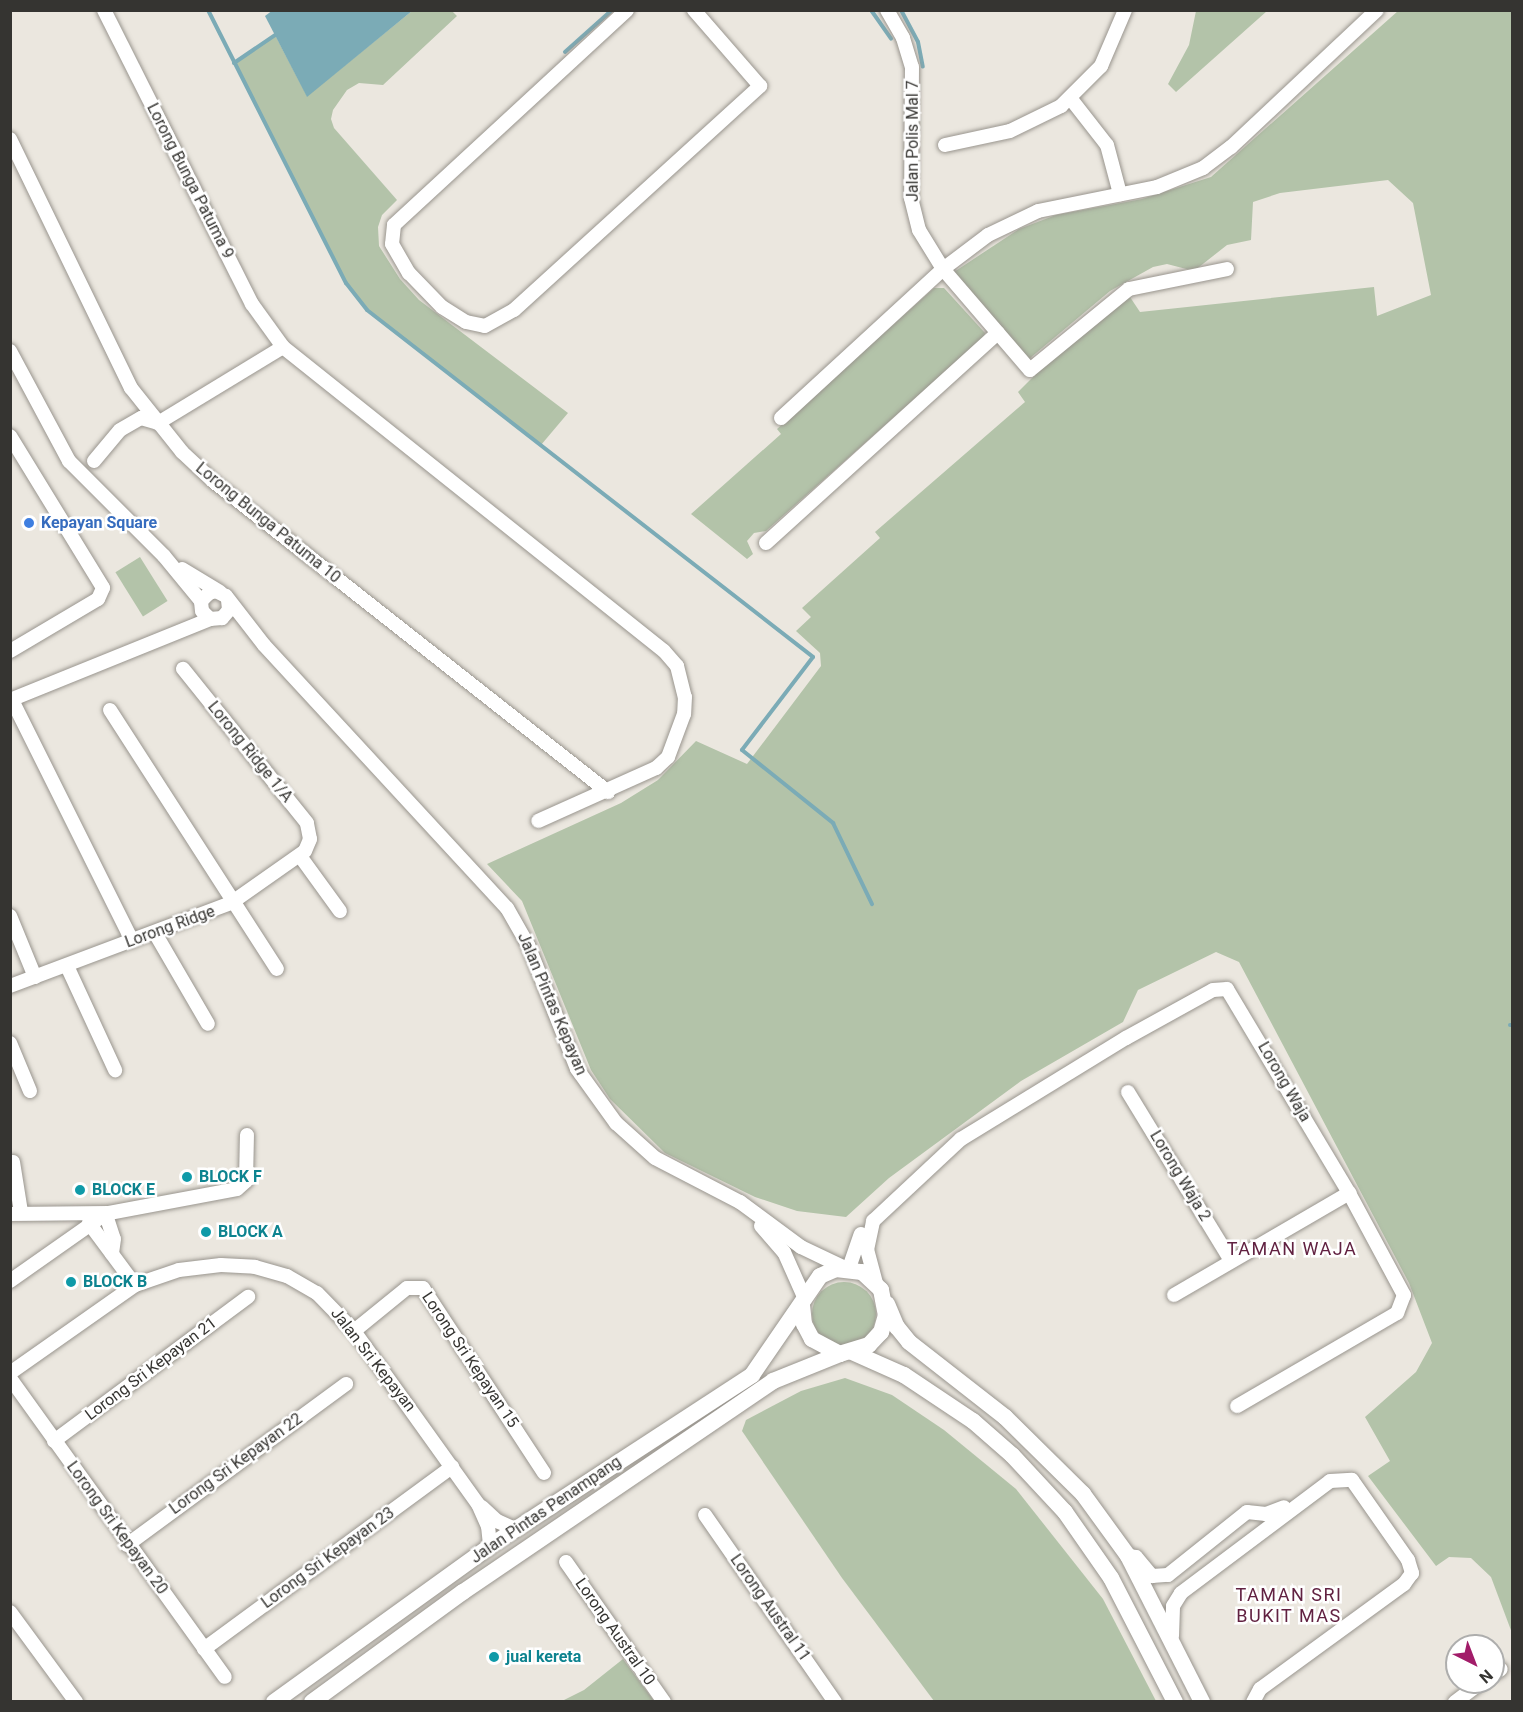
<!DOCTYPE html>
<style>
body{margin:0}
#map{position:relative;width:1523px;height:1712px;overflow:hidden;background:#ebe7df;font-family:Roboto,sans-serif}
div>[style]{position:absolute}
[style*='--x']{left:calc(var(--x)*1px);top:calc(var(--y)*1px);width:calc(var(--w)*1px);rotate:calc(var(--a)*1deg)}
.green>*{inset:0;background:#b3c3a9;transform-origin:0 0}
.round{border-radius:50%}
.water>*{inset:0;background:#7babb6}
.stream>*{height:4px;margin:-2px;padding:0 2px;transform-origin:2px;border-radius:2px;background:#7babb6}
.roads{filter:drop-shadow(0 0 2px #99958e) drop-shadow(0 0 2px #99958e)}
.minor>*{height:14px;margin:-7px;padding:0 7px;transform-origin:7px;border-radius:7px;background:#fff}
.major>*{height:16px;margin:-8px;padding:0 8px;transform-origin:8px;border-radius:8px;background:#fff}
.dots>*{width:16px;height:16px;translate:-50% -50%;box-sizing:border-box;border:3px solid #fff;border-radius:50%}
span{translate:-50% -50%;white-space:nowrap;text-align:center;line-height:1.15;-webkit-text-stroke:5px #fff;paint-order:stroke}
.street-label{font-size:16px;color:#353431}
.shop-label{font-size:16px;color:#366cbe;font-weight:700}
.left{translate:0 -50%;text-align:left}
.culture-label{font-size:16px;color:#0d838f;font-weight:700}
.neighbourhood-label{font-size:18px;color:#612141;letter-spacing:1.5px}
.frame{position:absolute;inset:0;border:12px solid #353431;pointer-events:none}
.north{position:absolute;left:1445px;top:1634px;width:60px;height:60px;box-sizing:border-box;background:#fff;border:2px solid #aeaead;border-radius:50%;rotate:138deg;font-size:16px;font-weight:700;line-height:24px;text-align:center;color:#353431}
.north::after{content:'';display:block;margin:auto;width:21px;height:27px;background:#a21c69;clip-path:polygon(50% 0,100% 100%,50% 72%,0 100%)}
</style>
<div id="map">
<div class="green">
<i style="clip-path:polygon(412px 11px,452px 11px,457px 16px,383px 85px,359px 83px,347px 90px,333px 110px,331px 119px,334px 128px,397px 200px,382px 215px,378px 227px,379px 246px,400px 279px,419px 300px,568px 413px,541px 445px,367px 310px,346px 283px,234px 63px,275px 35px,307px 96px)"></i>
<i style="clip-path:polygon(1196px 11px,1267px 11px,1176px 92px,1168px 84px,1189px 45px)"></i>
<i style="clip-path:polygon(1398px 11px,1512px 11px,1512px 1633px,1491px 1577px,1471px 1558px,1449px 1557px,1436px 1566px,1368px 1476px,1390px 1461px,1365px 1417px,1416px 1372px,1432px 1343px,1409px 1283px,1239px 962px,1216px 952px,1138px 990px,1123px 1022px,1021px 1081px,889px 1178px,846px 1217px,797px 1211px,755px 1197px,665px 1153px,610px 1099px,591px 1070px,522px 901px,487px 864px,621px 803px,658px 780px,696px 741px,747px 764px,821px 666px,820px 653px,796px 631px,811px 617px,802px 608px,880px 538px,875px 532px,1025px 402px,1018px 392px,1040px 370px,1130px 297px,1140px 312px,1374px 287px,1377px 316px,1431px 295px,1413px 203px,1388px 180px,1280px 193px,1253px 202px,1251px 240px,1227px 245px,1194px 271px,1167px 264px,1153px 267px,1110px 291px,1029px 359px,954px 272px,1019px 229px,1056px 215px,1142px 199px,1211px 177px)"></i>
<i style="clip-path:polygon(934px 288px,944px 288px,985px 333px,984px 337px,766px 531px,754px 533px,747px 541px,753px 554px,747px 559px,691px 514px,781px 434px,777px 429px)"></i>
<i style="left:140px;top:557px;width:52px;height:29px;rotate:58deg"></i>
<i class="round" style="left:812px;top:1282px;width:64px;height:64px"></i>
<i style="clip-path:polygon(845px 1378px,892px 1395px,944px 1430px,1016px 1489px,1103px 1599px,1156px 1701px,934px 1701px,842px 1578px,742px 1431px,746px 1420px,801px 1391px)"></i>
<i style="clip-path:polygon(623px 1659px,654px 1701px,562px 1701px,584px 1690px)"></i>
</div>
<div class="water">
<i style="clip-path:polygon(273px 10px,412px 10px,412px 11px,307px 97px,265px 16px)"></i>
</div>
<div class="stream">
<i style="--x:208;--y:10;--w:306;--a:63.2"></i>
<i style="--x:346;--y:283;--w:34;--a:52"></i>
<i style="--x:367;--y:310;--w:565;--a:37.88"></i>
<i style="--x:813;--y:657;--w:117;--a:127.4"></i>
<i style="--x:742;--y:750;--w:117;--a:38.7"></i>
<i style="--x:833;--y:823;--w:90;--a:64.3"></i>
<i style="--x:871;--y:10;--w:35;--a:55"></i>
<i style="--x:901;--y:10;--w:36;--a:62"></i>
<i style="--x:918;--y:42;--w:25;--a:79"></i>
<i style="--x:565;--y:52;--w:63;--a:-41.8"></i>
<i style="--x:234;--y:63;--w:50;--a:-34.3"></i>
<i style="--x:1510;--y:1025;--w:2;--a:0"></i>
</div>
<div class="roads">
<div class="minor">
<i style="--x:104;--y:10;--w:329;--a:63.3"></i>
<i style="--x:252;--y:304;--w:53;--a:54.2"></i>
<i style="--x:283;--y:347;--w:487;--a:38.6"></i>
<i style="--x:664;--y:651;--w:20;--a:49"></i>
<i style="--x:677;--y:666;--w:32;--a:76"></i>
<i style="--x:685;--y:697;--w:17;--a:93"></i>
<i style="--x:684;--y:714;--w:46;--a:110.4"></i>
<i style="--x:668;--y:757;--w:16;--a:137"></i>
<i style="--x:656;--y:768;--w:129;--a:155.8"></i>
<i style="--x:627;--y:10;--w:317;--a:137.3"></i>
<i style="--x:394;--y:225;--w:19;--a:96"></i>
<i style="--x:392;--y:244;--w:34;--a:60"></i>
<i style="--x:409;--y:273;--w:47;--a:45.9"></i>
<i style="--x:442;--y:307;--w:28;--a:32"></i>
<i style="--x:466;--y:322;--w:19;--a:12"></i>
<i style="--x:485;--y:326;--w:33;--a:-29"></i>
<i style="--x:514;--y:310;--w:333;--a:-42.3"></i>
<i style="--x:760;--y:86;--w:101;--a:-131"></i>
<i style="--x:887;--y:10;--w:32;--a:60"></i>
<i style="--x:903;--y:38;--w:30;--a:73"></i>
<i style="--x:912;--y:67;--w:131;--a:90.4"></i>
<i style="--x:911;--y:198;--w:33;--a:76"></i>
<i style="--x:919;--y:230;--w:46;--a:58.4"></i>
<i style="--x:943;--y:269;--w:133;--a:49.3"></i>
<i style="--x:1030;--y:370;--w:128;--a:-39.3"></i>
<i style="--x:1129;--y:289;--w:100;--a:-11.5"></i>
<i style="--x:1071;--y:99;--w:58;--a:52"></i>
<i style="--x:1107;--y:145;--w:51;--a:75.1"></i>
<i style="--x:10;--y:139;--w:277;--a:64.1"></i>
<i style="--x:131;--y:388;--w:82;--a:51.4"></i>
<i style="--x:182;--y:452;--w:42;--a:43.1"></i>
<i style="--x:213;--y:481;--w:503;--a:38.21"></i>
<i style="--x:945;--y:145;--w:66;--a:-12.2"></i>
<i style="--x:1010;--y:131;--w:57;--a:-26.1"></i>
<i style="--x:1061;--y:106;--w:57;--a:-45"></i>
<i style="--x:1101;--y:66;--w:61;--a:-66.8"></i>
<i style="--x:10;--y:351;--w:125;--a:61.8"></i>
<i style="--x:69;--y:461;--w:134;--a:45"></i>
<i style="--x:164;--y:556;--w:58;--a:50.6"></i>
<i style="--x:781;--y:418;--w:220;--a:-42.6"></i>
<i style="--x:943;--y:269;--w:56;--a:-37.1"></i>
<i style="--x:988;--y:235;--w:55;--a:-25.6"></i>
<i style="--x:1038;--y:211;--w:121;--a:-11.4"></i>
<i style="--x:1157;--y:187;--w:50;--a:-22.4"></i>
<i style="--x:1203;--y:168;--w:35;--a:-37"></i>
<i style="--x:1231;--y:147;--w:200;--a:-43.2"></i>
<i style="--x:10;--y:436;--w:178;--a:58.5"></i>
<i style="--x:103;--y:588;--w:12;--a:114"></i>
<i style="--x:98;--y:599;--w:102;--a:149.4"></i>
<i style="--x:94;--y:461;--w:40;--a:-50"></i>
<i style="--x:120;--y:430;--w:24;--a:-30"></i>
<i style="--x:141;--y:418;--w:18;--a:16"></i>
<i style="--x:158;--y:423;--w:146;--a:-31.3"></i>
<i style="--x:766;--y:543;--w:313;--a:-42.2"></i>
<i style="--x:182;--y:569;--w:44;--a:31.2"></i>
<i style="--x:228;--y:600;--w:10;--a:84"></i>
<i style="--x:229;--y:610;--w:11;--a:131"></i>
<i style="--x:222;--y:618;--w:12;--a:175"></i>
<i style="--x:210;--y:619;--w:11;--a:-135"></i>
<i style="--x:202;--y:611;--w:10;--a:-96"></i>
<i style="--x:201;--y:601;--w:11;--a:-45"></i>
<i style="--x:209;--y:593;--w:7;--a:-16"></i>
<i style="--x:216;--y:591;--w:11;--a:27"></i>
<i style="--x:226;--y:596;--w:62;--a:52.2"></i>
<i style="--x:264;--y:645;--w:358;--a:47.3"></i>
<i style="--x:507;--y:908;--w:43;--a:60.4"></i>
<i style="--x:528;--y:945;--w:133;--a:68.4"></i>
<i style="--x:577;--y:1069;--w:67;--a:54.2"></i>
<i style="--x:616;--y:1123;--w:52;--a:41.9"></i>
<i style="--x:655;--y:1158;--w:96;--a:27.4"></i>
<i style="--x:740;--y:1202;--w:76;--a:36.4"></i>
<i style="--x:801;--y:1247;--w:49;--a:25.5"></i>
<i style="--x:10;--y:700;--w:216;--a:-22"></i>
<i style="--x:12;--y:700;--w:269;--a:63.5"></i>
<i style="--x:110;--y:710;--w:308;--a:57.2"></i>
<i style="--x:300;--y:856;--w:68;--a:54"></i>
<i style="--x:10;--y:916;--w:66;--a:67.7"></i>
<i style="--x:155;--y:933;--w:105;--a:59.8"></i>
<i style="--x:67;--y:966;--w:115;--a:65.2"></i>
<i style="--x:10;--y:986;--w:236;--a:-20.6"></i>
<i style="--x:231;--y:903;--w:90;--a:-35.1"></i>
<i style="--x:305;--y:851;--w:13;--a:-67"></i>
<i style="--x:310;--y:839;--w:16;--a:-101"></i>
<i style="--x:307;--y:823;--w:198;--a:-128.8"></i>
<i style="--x:10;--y:1043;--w:52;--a:67.4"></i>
<i style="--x:1128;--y:1092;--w:198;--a:58.6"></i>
<i style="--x:13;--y:1162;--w:51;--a:80.9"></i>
<i style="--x:10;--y:1214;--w:99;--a:-0.6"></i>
<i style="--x:109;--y:1213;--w:130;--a:-10.6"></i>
<i style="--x:237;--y:1189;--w:12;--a:-42"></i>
<i style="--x:246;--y:1181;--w:46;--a:-88.8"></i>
<i style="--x:106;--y:1215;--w:25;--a:72"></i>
<i style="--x:114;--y:1239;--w:15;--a:98"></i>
<i style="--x:89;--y:1223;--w:77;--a:53.4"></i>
<i style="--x:761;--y:1226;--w:35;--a:49"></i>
<i style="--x:784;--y:1252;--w:49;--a:66"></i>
<i style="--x:849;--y:1268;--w:36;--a:-71"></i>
<i style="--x:10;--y:1281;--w:115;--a:-35.1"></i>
<i style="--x:876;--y:1283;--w:34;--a:-105"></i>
<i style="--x:867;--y:1250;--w:30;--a:-78"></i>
<i style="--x:873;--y:1221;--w:120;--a:-43"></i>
<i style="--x:961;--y:1139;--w:193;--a:-31.5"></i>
<i style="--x:1126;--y:1038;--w:99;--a:-28.9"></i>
<i style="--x:1213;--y:990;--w:14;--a:-4"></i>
<i style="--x:1227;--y:989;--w:238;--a:59.1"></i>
<i style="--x:1349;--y:1193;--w:116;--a:61.7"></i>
<i style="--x:1404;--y:1295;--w:19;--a:111"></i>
<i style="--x:1397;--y:1313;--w:185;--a:149.8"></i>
<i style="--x:1174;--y:1295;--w:203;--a:-30.2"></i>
<i style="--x:354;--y:1331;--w:68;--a:-39.1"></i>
<i style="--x:407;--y:1288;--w:16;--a:0"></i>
<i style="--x:423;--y:1288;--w:221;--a:56.8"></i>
<i style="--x:10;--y:1373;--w:153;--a:-35.1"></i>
<i style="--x:135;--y:1285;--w:46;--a:-18.8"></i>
<i style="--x:179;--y:1270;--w:42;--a:-6.8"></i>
<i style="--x:221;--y:1265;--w:34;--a:3"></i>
<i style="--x:255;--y:1267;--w:33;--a:16"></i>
<i style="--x:287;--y:1276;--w:34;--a:30"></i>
<i style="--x:317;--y:1293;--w:53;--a:45.8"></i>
<i style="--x:354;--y:1331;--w:213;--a:54.4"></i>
<i style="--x:478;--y:1504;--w:24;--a:66"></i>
<i style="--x:488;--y:1526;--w:20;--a:84"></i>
<i style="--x:10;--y:1378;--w:368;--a:54.3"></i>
<i style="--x:54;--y:1441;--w:242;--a:-36.6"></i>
<i style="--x:482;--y:1507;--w:21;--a:43"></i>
<i style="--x:497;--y:1521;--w:20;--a:24"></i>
<i style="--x:705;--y:1515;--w:228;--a:55.2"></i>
<i style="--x:127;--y:1545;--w:272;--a:-36.3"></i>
<i style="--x:1128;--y:1556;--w:8;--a:7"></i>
<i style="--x:1136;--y:1557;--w:25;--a:50"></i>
<i style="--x:1152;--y:1576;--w:16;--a:-4"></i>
<i style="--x:1168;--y:1575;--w:101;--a:-38.6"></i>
<i style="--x:1247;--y:1512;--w:19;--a:6"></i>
<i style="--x:1266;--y:1514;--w:19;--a:-21"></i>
<i style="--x:566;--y:1562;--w:171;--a:55"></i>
<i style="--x:10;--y:1612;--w:112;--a:53.7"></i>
<i style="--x:1172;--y:1636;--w:30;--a:-88"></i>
<i style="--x:1173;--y:1606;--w:15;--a:-58"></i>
<i style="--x:1181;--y:1593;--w:186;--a:-36.9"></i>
<i style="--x:1330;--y:1481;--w:22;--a:-3"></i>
<i style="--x:1352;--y:1480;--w:98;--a:55"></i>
<i style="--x:1408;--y:1560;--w:14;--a:73"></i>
<i style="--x:1412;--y:1573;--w:14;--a:126"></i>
<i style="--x:1404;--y:1584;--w:178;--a:143.9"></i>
<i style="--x:1260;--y:1689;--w:15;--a:118"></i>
<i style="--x:204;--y:1649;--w:308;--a:-36.3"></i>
<i style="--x:1493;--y:1674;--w:9;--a:-32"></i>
<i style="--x:1455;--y:1702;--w:34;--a:-37"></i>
</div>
<div class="major">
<i style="--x:887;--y:1304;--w:25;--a:67"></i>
<i style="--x:897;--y:1327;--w:19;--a:51"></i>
<i style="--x:909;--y:1342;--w:122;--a:38"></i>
<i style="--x:1005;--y:1417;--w:110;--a:44.6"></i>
<i style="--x:1083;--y:1494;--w:77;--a:54"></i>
<i style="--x:1128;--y:1556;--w:164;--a:63.1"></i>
<i style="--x:852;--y:1352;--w:57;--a:23.9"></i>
<i style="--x:904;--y:1375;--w:83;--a:33.7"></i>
<i style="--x:973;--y:1421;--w:52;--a:41.1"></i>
<i style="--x:1012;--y:1455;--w:78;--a:47.1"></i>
<i style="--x:1065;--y:1512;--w:80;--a:55.1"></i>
<i style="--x:1111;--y:1578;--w:140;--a:62.7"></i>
<i style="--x:274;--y:1702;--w:266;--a:-35.8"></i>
<i style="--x:490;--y:1546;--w:313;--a:-33.1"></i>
<i style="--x:752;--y:1375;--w:120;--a:-55.5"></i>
<i style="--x:820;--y:1276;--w:17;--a:-24"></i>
<i style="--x:836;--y:1269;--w:26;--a:7"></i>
<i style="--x:862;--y:1272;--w:26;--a:43"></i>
<i style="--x:881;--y:1290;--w:25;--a:79"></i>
<i style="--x:886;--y:1315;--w:18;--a:106"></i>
<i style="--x:881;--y:1332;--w:18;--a:133"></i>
<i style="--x:869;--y:1345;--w:30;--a:163"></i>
<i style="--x:840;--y:1354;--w:32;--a:-152"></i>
<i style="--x:812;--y:1339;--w:17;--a:-118"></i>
<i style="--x:804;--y:1324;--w:20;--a:-96"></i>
<i style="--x:312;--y:1702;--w:187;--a:-36.1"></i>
<i style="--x:463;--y:1592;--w:375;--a:-34.2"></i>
<i style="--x:773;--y:1381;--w:72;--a:-21.9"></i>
</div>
</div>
<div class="dots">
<i style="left:29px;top:523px;background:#3f7fe0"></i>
<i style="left:187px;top:1177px;background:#0f9aa8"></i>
<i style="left:80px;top:1190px;background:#0f9aa8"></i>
<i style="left:206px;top:1232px;background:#0f9aa8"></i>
<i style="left:71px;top:1282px;background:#0f9aa8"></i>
<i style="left:494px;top:1657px;background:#0f9aa8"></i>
</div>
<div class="street-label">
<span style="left:913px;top:141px;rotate:-90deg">Jalan Polis Mal 7</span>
<span style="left:190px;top:181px;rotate:63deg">Lorong Bunga Patuma 9</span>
<span style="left:268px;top:523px;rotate:39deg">Lorong Bunga Patuma 10</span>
<span style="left:250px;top:752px;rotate:51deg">Lorong Ridge 1/A</span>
<span style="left:170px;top:927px;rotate:-20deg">Lorong Ridge</span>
<span style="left:552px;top:1004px;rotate:67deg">Jalan Pintas Kepayan</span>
<span style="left:1284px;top:1082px;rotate:60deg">Lorong Waja</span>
<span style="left:1180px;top:1176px;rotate:59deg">Lorong Waja 2</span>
<span style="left:373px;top:1360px;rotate:52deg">Jalan Sri Kepayan</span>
<span style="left:470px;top:1360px;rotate:56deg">Lorong Sri Kepayan 15</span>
<span style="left:151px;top:1369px;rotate:-37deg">Lorong Sri Kepayan 21</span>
<span style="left:236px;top:1464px;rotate:-36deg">Lorong Sri Kepayan 22</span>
<span style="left:546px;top:1510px;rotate:-34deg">Jalan Pintas Penampang</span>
<span style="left:117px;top:1528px;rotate:54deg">Lorong Sri Kepayan 20</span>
<span style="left:328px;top:1558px;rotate:-36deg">Lorong Sri Kepayan 23</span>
<span style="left:770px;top:1608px;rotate:55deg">Lorong Austral 11</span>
<span style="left:615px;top:1632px;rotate:55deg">Lorong Austral 10</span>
</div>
<div class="shop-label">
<span class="left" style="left:41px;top:523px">Kepayan Square</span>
</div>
<div class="culture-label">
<span class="left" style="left:199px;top:1177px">BLOCK F</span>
<span class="left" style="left:92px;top:1190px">BLOCK E</span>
<span class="left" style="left:218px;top:1232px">BLOCK A</span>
<span class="left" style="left:83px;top:1282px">BLOCK B</span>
<span class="left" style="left:506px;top:1657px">jual kereta</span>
</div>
<div class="neighbourhood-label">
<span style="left:1292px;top:1249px">TAMAN WAJA</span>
<span style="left:1289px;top:1606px">TAMAN SRI<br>BUKIT MAS</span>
</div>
<div class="frame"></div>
<div class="north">N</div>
</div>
